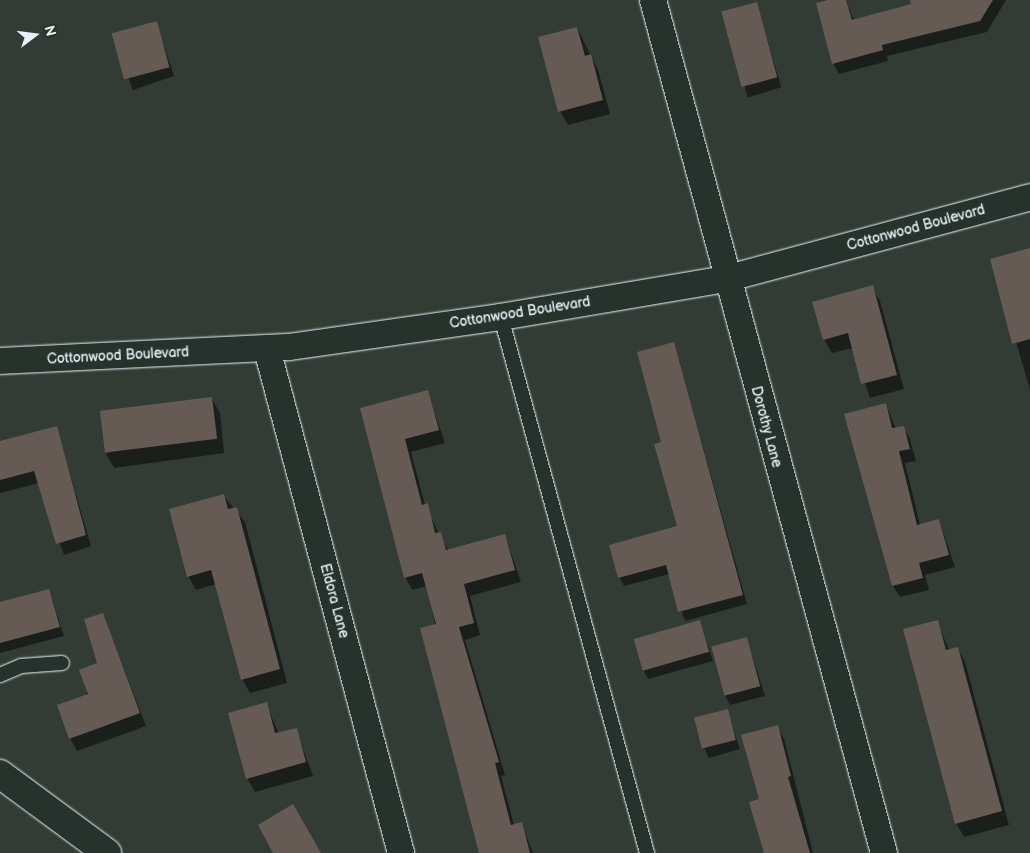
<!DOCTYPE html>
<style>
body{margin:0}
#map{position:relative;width:1030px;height:853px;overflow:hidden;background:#333b35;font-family:"Balsamiq Sans",sans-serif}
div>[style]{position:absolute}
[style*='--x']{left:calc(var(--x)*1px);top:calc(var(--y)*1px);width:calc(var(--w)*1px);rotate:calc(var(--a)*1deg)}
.shadow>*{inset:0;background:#0007;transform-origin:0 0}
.building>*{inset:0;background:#665a55;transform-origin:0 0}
.roads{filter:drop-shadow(0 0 1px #e8f1f8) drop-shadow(0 0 1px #e8f1f8)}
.service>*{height:14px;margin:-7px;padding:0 7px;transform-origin:7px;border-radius:7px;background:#26332d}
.minor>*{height:26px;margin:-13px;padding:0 13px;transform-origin:13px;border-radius:13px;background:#26332d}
.tertiary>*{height:28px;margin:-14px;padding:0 14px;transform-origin:14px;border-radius:14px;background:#26332d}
span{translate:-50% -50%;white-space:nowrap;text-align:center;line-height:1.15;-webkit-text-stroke:4px #26332d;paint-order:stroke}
.street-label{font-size:14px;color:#e8f1f8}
.north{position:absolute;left:10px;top:10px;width:50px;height:50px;-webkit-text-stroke:4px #26332d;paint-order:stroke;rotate:75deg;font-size:14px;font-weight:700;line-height:20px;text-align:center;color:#e8f1f8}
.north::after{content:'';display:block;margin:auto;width:18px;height:22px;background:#e8f1f8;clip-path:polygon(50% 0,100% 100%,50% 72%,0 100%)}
</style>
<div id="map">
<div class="shadow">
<i style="clip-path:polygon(833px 0,846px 0,854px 21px,913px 5px,911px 0,1006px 0,987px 32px,887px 56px,888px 61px,839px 74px,833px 63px)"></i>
<i style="left:756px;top:4px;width:87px;height:35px;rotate:73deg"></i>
<i style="left:156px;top:23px;width:56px;height:44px;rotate:71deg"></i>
<i style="clip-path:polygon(577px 28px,598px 70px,610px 114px,568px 125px,560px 111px)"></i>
<i style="clip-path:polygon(1030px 250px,1030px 390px,992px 259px)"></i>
<i style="clip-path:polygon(872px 287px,880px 301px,904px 389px,870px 398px,853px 348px,832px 353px,824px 339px)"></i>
<i style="clip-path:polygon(674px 344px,747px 604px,685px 621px,669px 574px,624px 586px,619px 577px,678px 527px)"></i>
<i style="clip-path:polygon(427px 391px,445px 443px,411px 452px,425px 505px,439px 534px,449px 551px,505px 536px,521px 582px,470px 596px,480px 635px,465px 640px,505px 775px,501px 776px,514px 825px,521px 823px,533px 853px,483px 853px,427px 586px,412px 590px,405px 577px,361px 409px)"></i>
<i style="clip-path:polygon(212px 399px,220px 413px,224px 453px,114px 468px,106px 454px)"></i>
<i style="clip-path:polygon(886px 405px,896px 429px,903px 427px,910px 439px,916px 461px,905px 463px,920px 525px,939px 520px,955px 567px,925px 575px,929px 590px,900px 597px,893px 586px)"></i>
<i style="clip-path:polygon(56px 427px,91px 546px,64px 555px,39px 483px,0 493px,0 442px)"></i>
<i style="clip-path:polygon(223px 495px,245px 522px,287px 683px,250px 693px,242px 679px,216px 584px,196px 590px,188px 576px)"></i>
<i style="clip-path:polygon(49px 590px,64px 636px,0 653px,0 603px)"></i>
<i style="clip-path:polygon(103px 615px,146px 726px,77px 751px,70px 738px,98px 664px)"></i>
<i style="clip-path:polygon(937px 621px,949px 650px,957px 648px,965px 662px,1009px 825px,964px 837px,956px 823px)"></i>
<i style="clip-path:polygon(700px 622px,713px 661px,648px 679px,643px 670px)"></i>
<i style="clip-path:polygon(747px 639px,765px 696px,730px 705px,725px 696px)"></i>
<i style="clip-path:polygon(266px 704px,279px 734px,296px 729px,313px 776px,255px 792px,247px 778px)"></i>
<i style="clip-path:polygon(727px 711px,740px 749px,709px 758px,704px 748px)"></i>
<i style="clip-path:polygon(777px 726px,784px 739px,813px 853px,765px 853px,760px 800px)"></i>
</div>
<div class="building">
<i style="clip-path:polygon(828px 0,846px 0,852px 20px,911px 4px,910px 0,993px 0,980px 21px,882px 45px,883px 50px,832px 64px,816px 3px)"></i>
<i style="left:757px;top:2px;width:78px;height:37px;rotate:75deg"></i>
<i style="left:157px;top:21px;width:48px;height:47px;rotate:75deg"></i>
<i style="clip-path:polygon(577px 27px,585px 56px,591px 54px,603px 100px,558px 112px,538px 37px)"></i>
<i style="clip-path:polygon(1030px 248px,1030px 339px,1012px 344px,990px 259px)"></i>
<i style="clip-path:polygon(873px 285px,897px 375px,861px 384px,848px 333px,823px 340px,812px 302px)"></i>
<i style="clip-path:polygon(674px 342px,743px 595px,678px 612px,666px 565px,618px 578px,609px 545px,677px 526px,654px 444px,661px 442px,637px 352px)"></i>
<i style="clip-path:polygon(428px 390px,439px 430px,405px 439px,422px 505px,428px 503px,435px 533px,441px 532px,446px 550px,505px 534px,515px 570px,464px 584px,474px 623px,459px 627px,499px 762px,495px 763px,511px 825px,522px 822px,530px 853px,479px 853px,420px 628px,436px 624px,422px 573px,404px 578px,360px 408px)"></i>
<i style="left:212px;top:397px;width:42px;height:113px;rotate:83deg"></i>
<i style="clip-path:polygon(886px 403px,892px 428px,904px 426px,910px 449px,899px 451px,917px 525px,939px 519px,949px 555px,919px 563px,923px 578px,892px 586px,844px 414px)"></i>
<i style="clip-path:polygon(57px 426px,86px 535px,56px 544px,34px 471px,0 480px,0 441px)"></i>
<i style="clip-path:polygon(224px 494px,228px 509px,237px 507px,280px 669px,241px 680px,211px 570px,187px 577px,169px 509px)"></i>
<i style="clip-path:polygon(49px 589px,60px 627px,0 643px,0 602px)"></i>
<i style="clip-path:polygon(103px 613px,140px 713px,69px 739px,57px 705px,88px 694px,79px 670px,97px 663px,84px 619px)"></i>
<i style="left:700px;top:620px;width:33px;height:69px;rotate:74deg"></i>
<i style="clip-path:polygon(938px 620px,946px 650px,958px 647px,1002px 811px,955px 824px,903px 629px)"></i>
<i style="left:747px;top:637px;width:51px;height:37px;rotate:75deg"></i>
<i style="clip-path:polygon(267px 702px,275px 733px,297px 728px,306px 762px,246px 779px,228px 713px)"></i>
<i style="left:728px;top:709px;width:32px;height:35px;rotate:76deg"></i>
<i style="clip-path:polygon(778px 725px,791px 776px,788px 777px,810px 853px,764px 853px,749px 802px,759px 799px,741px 735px)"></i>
<i style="clip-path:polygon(293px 804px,321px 853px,273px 853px,258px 825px)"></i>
</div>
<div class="roads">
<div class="service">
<i style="--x:501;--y:317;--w:556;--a:74.76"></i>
<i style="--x:0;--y:675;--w:23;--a:-23"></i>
<i style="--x:21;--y:666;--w:41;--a:-4.2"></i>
</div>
<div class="minor">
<i style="--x:653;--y:0;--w:884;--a:74.85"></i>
<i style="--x:267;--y:349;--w:522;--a:75.11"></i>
<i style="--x:0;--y:361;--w:289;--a:-2.8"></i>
<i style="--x:289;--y:347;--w:214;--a:-8.1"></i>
<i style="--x:501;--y:317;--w:227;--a:-9.6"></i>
<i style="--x:725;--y:279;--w:316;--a:-15"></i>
</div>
<div class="tertiary">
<i style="--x:0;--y:774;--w:133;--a:36.4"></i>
</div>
</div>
<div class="street-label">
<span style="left:916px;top:228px;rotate:-15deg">Cottonwood Boulevard</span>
<span style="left:520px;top:313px;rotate:-9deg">Cottonwood Boulevard</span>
<span style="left:118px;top:356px;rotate:-3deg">Cottonwood Boulevard</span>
<span style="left:766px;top:427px;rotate:75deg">Dorothy Lane</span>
<span style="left:334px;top:601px;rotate:75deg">Eldora Lane</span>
</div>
<div class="north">N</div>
</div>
